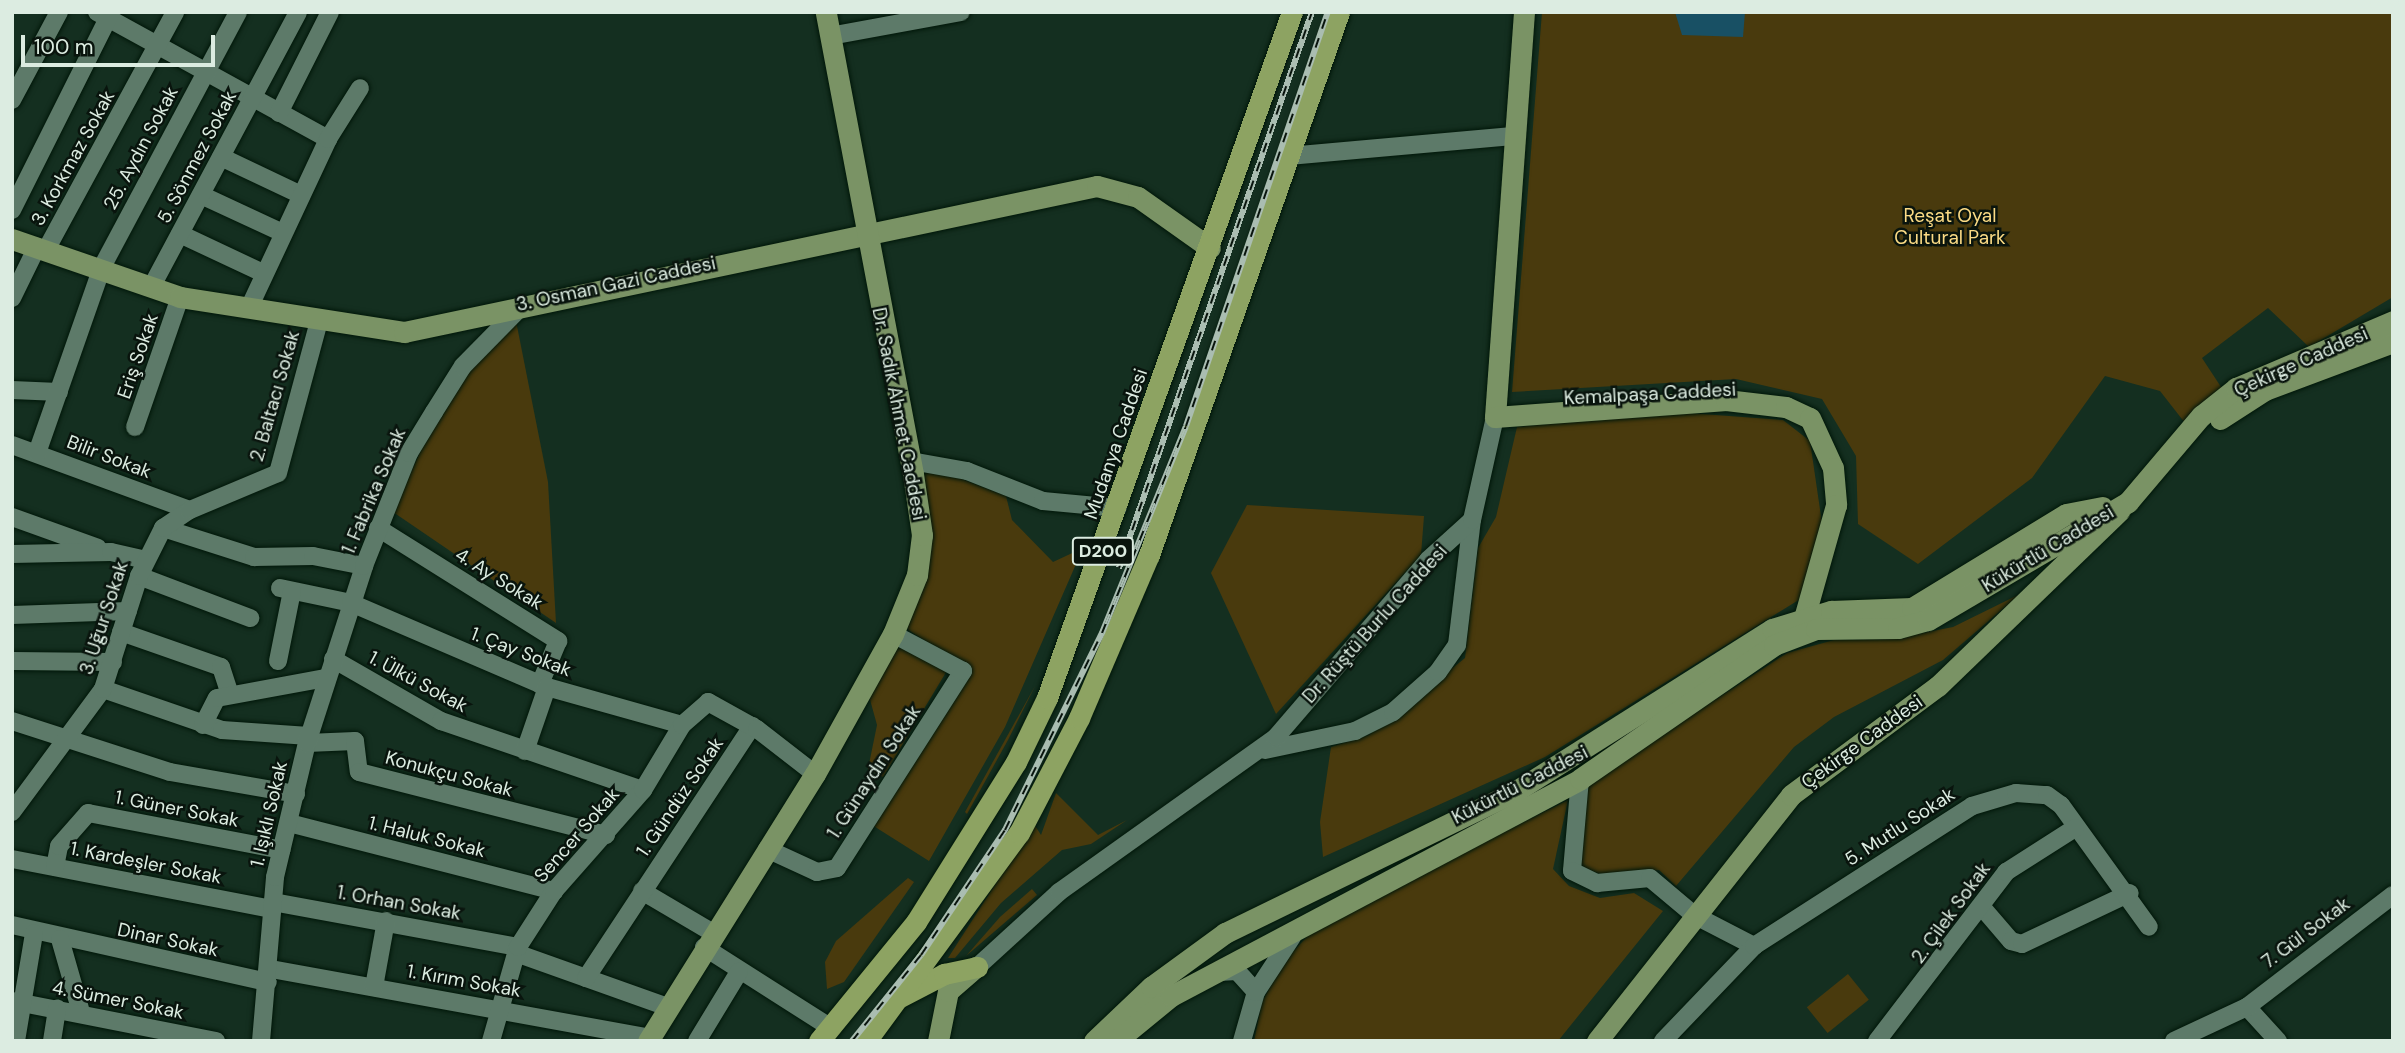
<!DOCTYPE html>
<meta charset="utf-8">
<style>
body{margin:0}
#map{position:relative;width:2405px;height:1053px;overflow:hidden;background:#142f20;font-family:"DM Sans",sans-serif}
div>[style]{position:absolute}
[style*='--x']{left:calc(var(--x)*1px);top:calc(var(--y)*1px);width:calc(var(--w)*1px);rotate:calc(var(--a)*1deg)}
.green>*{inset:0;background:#493a0d;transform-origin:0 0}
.water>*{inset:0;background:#185064}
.roads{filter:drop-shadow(0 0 2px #001709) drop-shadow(0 0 2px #001709)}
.minor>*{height:18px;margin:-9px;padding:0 9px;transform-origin:9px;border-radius:9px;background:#5d7a69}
.major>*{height:21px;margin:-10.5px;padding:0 10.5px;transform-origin:10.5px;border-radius:10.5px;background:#7a9365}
.highway>*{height:21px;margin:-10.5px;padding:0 10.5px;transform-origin:10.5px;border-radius:10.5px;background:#8da362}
.rail>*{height:6px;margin-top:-3px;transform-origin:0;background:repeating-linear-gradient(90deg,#09140d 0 10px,#aabdb1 0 20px);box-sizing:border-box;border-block:2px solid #aabdb1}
span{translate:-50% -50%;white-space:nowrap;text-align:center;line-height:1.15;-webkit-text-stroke:5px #09140d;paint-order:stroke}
.shield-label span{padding:2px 5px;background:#09140d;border:2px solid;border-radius:5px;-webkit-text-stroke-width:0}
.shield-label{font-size:18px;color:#dcece1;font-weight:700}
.street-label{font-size:19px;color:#dcece1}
.park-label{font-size:19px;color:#fbdb85}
.frame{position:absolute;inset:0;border:14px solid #dcece1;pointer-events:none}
.scale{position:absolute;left:21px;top:35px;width:194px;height:32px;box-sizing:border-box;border:4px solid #dcece1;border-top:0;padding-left:9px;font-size:21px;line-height:24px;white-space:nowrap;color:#dcece1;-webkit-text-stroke:5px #09140d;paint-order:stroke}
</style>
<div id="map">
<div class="green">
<i style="clip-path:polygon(1542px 12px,2393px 12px,2393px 297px,2309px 347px,2268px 308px,2202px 358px,2223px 390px,2185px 423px,2160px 391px,2105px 376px,2032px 478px,1918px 564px,1858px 524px,1856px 456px,1822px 399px,1736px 379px,1512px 392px)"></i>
<i style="clip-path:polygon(515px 316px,548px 482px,556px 623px,393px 512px,442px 404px)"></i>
<i style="clip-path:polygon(1675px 412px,1783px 420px,1810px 441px,1822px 523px,1802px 598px,1545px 757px,1323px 857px,1320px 822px,1331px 747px,1369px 735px,1465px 658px,1478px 548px,1496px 517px,1517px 427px)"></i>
<i style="clip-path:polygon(933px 468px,1006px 496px,1012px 520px,1053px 562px,1083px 548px,1005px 727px,929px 861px,872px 825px,959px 682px,953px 659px,907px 629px,921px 593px,916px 472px)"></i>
<i style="clip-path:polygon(1247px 505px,1424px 516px,1421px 555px,1276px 714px,1211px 573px)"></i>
<i style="clip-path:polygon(2020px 594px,1943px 660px,1834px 717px,1794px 747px,1676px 886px,1659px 870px,1605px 876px,1578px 865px,1586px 784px,1787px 653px,1834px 640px,1892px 639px,1953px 627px)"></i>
<i style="clip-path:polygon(899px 645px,948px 669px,883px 777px,868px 769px,877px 725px,869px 696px)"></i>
<i style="clip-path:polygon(1035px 686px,1008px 740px,967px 814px,965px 812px)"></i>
<i style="clip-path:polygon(1056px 793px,1098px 835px,1127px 820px,1091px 844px,1062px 850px,1001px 903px,955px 958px,948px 958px,1034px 824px,1041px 835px)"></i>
<i style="clip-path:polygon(1568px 800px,1553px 869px,1569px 886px,1600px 898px,1634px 893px,1663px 911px,1558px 1041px,1254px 1041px,1262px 1002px,1286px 959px,1320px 923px)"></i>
<i style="clip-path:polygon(908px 878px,914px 882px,844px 982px,827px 989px,825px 962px,836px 941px)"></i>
<i style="clip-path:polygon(1032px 889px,1037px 895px,966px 956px,1000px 917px)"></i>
<i style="left:1848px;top:974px;width:33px;height:53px;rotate:51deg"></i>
</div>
<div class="water">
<i style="clip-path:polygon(1675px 12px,1745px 12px,1743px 37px,1682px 35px)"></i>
</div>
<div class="roads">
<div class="minor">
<i style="--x:97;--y:12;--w:264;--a:28.8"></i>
<i style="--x:830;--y:36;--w:133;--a:-10.4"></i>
<i style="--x:12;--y:100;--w:100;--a:-61.9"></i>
<i style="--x:279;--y:113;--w:113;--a:-63.2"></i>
<i style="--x:1289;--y:156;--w:224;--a:-5.1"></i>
<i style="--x:221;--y:157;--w:89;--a:25.4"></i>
<i style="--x:201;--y:195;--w:90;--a:24.9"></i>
<i style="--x:12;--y:210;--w:221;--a:-63.4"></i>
<i style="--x:180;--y:234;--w:92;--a:25.2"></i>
<i style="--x:46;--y:250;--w:271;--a:-61.5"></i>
<i style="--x:153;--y:284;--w:308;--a:-61.9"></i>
<i style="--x:12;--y:298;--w:57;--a:-63.9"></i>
<i style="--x:249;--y:308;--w:187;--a:-64.9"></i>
<i style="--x:328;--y:139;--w:60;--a:-57.9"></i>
<i style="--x:12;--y:390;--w:47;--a:2.4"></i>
<i style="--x:135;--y:427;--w:138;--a:-70.9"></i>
<i style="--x:12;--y:445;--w:189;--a:20.1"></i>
<i style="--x:37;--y:453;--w:197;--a:-70.7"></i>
<i style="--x:102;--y:267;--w:289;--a:-61.9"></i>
<i style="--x:911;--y:461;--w:57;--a:10.1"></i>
<i style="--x:967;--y:471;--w:82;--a:21.5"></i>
<i style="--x:1043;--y:501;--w:75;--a:5.3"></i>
<i style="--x:12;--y:517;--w:91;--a:19.8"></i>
<i style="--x:163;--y:528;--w:96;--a:17.7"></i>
<i style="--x:254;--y:557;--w:59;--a:-1"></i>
<i style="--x:313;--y:556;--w:52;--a:11.1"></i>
<i style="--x:378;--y:528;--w:213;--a:32.1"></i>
<i style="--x:558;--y:641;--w:47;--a:112.7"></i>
<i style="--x:12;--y:554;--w:99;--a:-1.2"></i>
<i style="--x:111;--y:552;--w:35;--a:13"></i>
<i style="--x:139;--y:576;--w:119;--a:20.7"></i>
<i style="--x:280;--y:588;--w:73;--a:11.9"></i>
<i style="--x:351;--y:603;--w:213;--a:23.2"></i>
<i style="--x:547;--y:687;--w:140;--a:15.7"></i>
<i style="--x:12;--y:615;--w:116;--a:-2"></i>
<i style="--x:121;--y:632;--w:106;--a:19.3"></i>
<i style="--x:221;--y:667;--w:29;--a:72"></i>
<i style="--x:333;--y:659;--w:125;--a:29.9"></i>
<i style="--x:441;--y:721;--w:213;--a:18.9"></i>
<i style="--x:12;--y:661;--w:101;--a:0.6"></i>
<i style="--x:278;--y:661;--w:71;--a:-78.7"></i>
<i style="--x:103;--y:689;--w:126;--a:19"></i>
<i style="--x:222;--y:730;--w:87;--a:3.9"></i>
<i style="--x:12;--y:721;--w:166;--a:17.9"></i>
<i style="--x:170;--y:772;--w:128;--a:9.9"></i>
<i style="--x:203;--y:725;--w:30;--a:-63"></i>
<i style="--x:217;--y:698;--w:111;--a:-10.4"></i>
<i style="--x:307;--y:743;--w:48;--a:-2.4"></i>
<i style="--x:355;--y:741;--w:31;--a:83"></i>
<i style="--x:359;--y:772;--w:255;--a:14.3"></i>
<i style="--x:1265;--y:750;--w:92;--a:-11.9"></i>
<i style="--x:1355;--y:731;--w:42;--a:-26.6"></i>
<i style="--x:1393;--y:712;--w:60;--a:-41.6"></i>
<i style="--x:1438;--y:672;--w:33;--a:-55"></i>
<i style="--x:1457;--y:645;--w:126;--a:-83.2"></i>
<i style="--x:525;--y:751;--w:68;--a:-71"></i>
<i style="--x:1580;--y:779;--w:92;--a:95"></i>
<i style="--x:1572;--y:871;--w:28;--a:26"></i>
<i style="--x:1597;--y:883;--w:53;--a:-5.4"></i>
<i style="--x:1650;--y:878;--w:57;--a:40.1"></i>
<i style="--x:1694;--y:915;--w:68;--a:27.3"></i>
<i style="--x:12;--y:812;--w:153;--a:-53.5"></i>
<i style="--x:103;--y:689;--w:119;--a:-72.3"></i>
<i style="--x:139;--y:576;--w:54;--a:-63.4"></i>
<i style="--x:163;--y:528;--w:32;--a:-34"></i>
<i style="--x:190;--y:510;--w:95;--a:-22.8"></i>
<i style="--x:278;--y:473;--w:157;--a:-74.9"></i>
<i style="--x:289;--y:823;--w:274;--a:14.4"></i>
<i style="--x:767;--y:849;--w:55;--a:24.7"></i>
<i style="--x:817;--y:872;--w:20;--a:-11"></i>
<i style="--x:837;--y:868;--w:234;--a:-57.4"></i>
<i style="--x:963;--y:671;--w:79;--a:-152.1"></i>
<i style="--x:12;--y:859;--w:265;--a:10.9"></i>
<i style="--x:55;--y:867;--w:21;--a:-79"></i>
<i style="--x:59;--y:846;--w:44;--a:-48.7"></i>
<i style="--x:88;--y:813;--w:197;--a:10.8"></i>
<i style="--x:642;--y:891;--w:82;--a:30.6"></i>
<i style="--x:273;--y:902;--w:249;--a:10.4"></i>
<i style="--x:1981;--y:906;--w:46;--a:49.4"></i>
<i style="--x:2011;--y:941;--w:11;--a:15"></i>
<i style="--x:2022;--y:944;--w:119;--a:-25.3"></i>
<i style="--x:12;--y:925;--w:262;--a:12.6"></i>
<i style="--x:60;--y:939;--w:76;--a:74"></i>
<i style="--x:704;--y:947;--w:151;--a:32.5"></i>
<i style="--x:516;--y:953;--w:161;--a:19.6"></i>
<i style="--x:977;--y:967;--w:111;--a:-42.4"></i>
<i style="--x:1059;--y:892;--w:267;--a:-35.5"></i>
<i style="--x:1276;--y:737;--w:233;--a:-49.3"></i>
<i style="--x:1428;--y:560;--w:59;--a:-42.3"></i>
<i style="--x:1472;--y:520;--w:106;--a:-77.4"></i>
<i style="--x:271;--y:969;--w:384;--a:10.3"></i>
<i style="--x:1219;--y:972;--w:18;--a:-3"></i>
<i style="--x:1237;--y:971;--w:28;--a:48"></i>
<i style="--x:586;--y:978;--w:302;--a:-56.6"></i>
<i style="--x:374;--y:987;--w:67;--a:-79.7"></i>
<i style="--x:12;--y:1001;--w:208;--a:11.1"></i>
<i style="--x:2247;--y:1007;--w:46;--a:47.6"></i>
<i style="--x:16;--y:1041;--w:109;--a:-80.5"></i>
<i style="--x:52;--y:1041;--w:33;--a:-81"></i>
<i style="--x:261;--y:1041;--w:165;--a:-85.1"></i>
<i style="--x:275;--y:877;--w:138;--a:-76.6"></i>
<i style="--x:307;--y:743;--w:186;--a:-72.1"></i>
<i style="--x:364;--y:566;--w:122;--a:-68.3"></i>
<i style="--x:409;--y:453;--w:48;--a:-58.6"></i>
<i style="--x:434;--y:412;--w:54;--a:-57.8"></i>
<i style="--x:463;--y:366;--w:86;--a:-45.5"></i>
<i style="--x:491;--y:1041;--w:98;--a:-74"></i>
<i style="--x:518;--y:947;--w:67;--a:-57.3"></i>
<i style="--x:554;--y:891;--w:135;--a:-48.6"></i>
<i style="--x:643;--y:790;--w:76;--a:-59"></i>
<i style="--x:682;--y:725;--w:35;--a:-41"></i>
<i style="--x:708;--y:702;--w:56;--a:28.9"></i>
<i style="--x:757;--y:729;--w:73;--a:37.8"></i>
<i style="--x:697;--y:1041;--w:81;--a:-58.7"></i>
<i style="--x:1242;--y:1041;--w:51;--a:-74.1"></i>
<i style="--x:1256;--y:992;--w:66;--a:-56.8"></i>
<i style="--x:1663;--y:1041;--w:132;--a:-46.2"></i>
<i style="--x:1754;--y:946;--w:259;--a:-32.7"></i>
<i style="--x:1972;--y:806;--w:46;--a:-16.5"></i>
<i style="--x:2016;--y:793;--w:31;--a:4"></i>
<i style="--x:2047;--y:795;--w:17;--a:36"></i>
<i style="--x:2061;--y:805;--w:150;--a:54.2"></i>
<i style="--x:1877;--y:1041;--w:213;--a:-52.6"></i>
<i style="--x:2006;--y:872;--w:82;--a:-32.5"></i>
<i style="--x:2174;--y:1041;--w:81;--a:-25"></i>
<i style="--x:2247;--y:1007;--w:184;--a:-37.5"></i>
</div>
<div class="major">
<i style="--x:1524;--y:12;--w:406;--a:94.1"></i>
<i style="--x:1495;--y:417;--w:232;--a:-4.2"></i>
<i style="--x:1726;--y:400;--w:60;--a:6.7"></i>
<i style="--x:1786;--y:407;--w:26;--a:25"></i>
<i style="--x:1810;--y:418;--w:55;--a:65.3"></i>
<i style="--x:1833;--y:468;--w:37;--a:85"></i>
<i style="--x:1836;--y:505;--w:125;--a:105.8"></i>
<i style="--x:12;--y:239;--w:178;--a:19"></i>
<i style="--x:180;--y:297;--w:227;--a:8.9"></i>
<i style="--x:404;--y:332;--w:708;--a:-11.9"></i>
<i style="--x:1097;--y:186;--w:42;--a:15"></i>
<i style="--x:1138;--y:197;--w:88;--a:35.3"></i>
<i style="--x:2220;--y:419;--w:54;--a:-32.8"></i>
<i style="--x:2265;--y:390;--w:137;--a:-20.6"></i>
<i style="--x:648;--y:1041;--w:315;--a:-58"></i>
<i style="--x:815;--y:774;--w:160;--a:-60.9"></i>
<i style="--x:893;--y:634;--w:64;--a:-67.9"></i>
<i style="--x:917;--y:575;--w:40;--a:-82.9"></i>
<i style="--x:922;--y:535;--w:62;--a:-98.4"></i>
<i style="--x:913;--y:474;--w:470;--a:-100.7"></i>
<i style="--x:938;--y:1041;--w:51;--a:-78.7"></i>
<i style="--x:948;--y:991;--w:37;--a:-41"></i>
<i style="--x:1094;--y:1041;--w:79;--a:-43.5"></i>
<i style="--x:1151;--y:987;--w:92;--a:-36.1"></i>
<i style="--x:1225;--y:933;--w:324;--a:-26"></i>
<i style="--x:1516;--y:791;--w:303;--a:-32.3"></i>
<i style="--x:1772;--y:629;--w:62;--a:-17"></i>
<i style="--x:1831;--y:611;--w:81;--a:-2.1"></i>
<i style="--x:1912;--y:608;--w:180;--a:-31.4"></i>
<i style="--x:2066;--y:514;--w:37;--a:-11"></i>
<i style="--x:1116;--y:1041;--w:71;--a:-39.3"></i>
<i style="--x:1171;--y:996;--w:463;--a:-27.9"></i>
<i style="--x:1580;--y:779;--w:236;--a:-34.6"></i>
<i style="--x:1774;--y:645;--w:45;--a:-20.9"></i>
<i style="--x:1816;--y:629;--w:82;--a:-0.7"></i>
<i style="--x:1898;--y:628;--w:31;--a:-15"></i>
<i style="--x:1928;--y:620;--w:232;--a:-30.5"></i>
<i style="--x:2128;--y:502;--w:113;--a:-49.7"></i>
<i style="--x:2201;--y:416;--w:45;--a:-38.7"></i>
<i style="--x:2236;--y:388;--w:171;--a:-23.1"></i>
<i style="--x:1597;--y:1041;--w:313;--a:-51.7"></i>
<i style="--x:1791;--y:795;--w:183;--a:-36.6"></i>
<i style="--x:1938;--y:686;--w:252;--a:-44"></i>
</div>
<div class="highway">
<i style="--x:900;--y:997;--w:50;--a:-27.6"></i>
<i style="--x:944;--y:974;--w:34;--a:-12"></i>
<i style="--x:819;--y:1041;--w:154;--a:-50.8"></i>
<i style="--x:916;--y:922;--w:189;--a:-58"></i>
<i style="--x:1016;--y:762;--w:71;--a:-64.2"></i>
<i style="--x:1047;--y:698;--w:728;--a:-70.35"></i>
<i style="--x:866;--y:1041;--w:258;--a:-53.7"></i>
<i style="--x:1019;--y:833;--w:130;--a:-62.4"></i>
<i style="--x:1079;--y:718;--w:177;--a:-66.8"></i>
<i style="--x:1149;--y:555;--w:575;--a:-70.71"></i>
</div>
</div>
<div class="rail">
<i style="--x:1119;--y:568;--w:589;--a:-70.86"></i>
<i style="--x:852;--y:1041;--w:110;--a:-51.3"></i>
<i style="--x:921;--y:955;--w:151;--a:-56.1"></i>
<i style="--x:1005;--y:830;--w:220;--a:-63.8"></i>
<i style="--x:1102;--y:633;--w:223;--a:-67.9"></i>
<i style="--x:1186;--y:426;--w:438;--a:-71.1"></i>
</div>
<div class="shield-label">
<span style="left:1103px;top:551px">D200</span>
</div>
<div class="street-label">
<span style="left:141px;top:148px;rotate:-62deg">25. Aydın Sokak</span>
<span style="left:197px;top:157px;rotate:-62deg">5. Sönmez Sokak</span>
<span style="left:73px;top:158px;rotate:-61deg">3. Korkmaz Sokak</span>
<span style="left:616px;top:284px;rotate:-12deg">3. Osman Gazi Caddesi</span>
<span style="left:138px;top:356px;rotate:-71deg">Eriş Sokak</span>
<span style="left:2301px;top:362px;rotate:-24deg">Çekirge Caddesi</span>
<span style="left:1650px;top:394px;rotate:-3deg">Kemalpaşa Caddesi</span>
<span style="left:275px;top:396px;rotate:-74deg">2. Baltacı Sokak</span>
<span style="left:899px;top:414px;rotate:79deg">Dr. Sadık Ahmet Caddesi</span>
<span style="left:1116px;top:444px;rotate:-71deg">Mudanya Caddesi</span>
<span style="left:109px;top:457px;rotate:21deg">Bilir Sokak</span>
<span style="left:374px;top:491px;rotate:-67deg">1. Fabrika Sokak</span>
<span style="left:2048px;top:549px;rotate:-31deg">Kükürtlü Caddesi</span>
<span style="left:499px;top:579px;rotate:32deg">4. Ay Sokak</span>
<span style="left:104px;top:618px;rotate:-72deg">3. Uğur Sokak</span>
<span style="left:1375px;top:624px;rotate:-48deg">Dr. Rüştü Burlu Caddesi</span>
<span style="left:521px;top:652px;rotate:21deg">1. Çay Sokak</span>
<span style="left:418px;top:682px;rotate:28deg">1. Ülkü Sokak</span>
<span style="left:1862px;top:742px;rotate:-36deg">Çekirge Caddesi</span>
<span style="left:874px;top:772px;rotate:-57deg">1. Günaydın Sokak</span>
<span style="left:449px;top:774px;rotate:15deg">Konukçu Sokak</span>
<span style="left:1520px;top:785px;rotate:-27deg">Kükürtlü Caddesi</span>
<span style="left:680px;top:797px;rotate:-56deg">1. Gündüz Sokak</span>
<span style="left:177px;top:809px;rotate:11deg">1. Güner Sokak</span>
<span style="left:269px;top:814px;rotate:-77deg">1. Işıklı Sokak</span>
<span style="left:1900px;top:827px;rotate:-33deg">5. Mutlu Sokak</span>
<span style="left:577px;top:835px;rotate:-49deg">Sencer Sokak</span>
<span style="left:427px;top:837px;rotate:14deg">1. Haluk Sokak</span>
<span style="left:146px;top:863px;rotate:11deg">1. Kardeşler Sokak</span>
<span style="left:399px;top:903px;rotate:10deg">1. Orhan Sokak</span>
<span style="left:1951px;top:913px;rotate:-54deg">2. Çilek Sokak</span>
<span style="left:2306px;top:933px;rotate:-37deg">7. Gül Sokak</span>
<span style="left:168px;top:940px;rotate:12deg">Dinar Sokak</span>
<span style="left:464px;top:981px;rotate:10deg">1. Kırım Sokak</span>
<span style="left:118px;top:1000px;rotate:11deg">4. Sümer Sokak</span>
</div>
<div class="park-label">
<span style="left:1950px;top:227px">Reşat Oyal<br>Cultural Park</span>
</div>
<div class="frame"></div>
<div class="scale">100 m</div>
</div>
